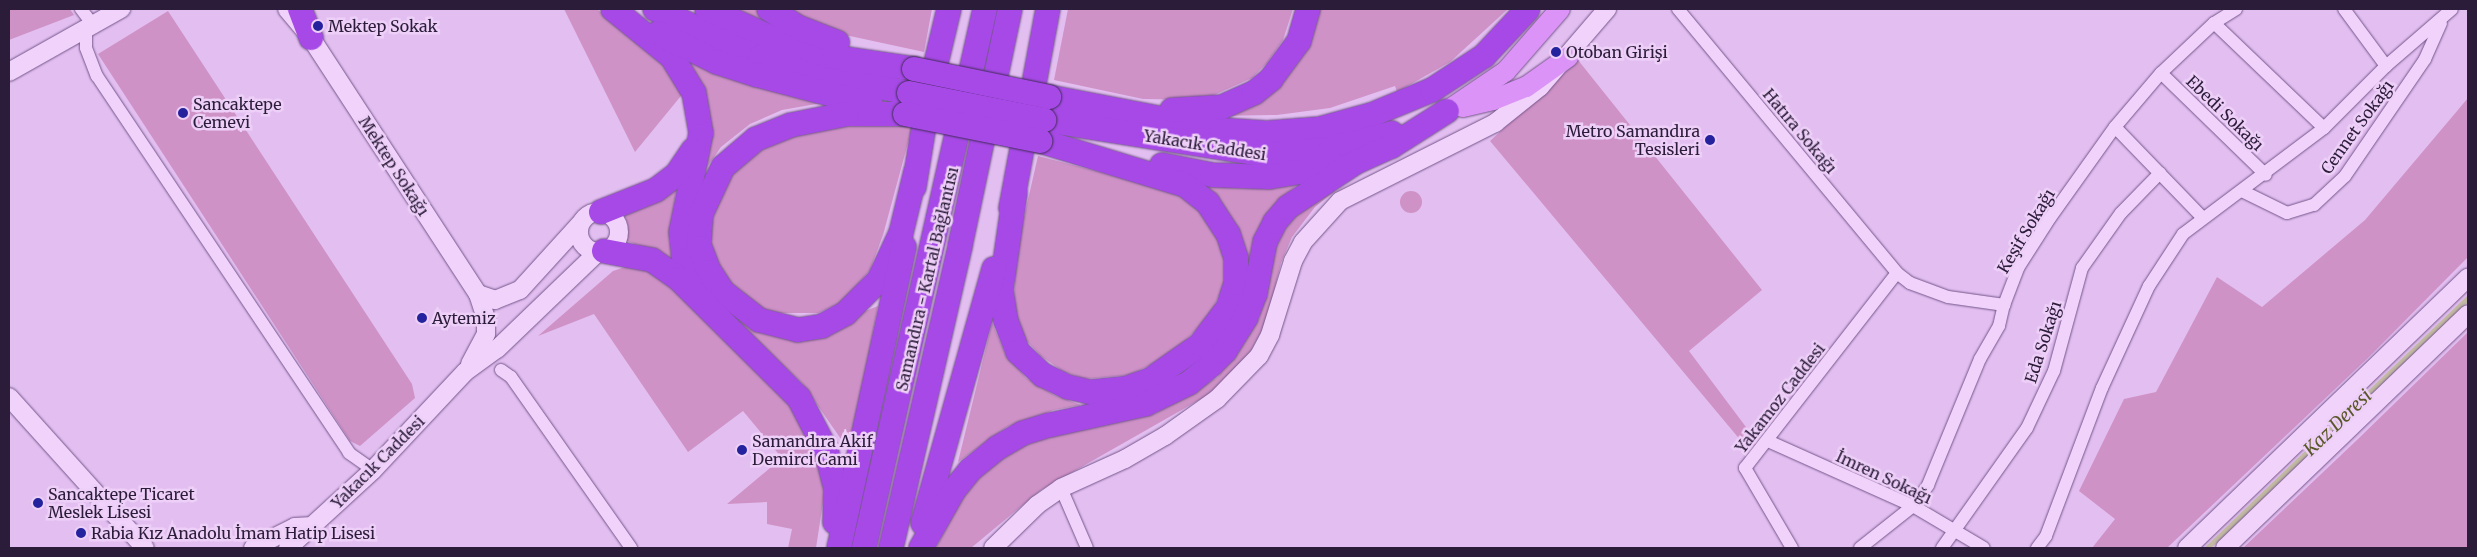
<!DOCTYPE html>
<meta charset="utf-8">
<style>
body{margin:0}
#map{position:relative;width:2477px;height:557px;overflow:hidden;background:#e3bff1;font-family:Merriweather,serif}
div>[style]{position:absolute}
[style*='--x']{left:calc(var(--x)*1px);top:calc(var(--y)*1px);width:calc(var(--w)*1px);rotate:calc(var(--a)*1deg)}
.green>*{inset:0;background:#cf92c6}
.round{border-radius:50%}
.stream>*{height:4.5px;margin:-2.25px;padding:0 2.25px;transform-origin:2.25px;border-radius:2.25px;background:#c2baa2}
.roads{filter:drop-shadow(0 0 1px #74568a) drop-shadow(0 0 1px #74568a)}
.street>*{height:12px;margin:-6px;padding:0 6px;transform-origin:6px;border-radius:6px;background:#f0d2fb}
.secondary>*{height:18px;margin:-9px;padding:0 9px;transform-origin:9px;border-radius:9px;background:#f0d2fb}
.secondary>.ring{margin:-9px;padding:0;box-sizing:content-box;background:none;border:18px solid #f0d2fb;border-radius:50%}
.primary>*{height:20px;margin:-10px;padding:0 10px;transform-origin:10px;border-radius:10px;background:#db93f7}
.highway>*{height:24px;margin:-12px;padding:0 12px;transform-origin:12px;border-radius:12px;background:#a649e6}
.bridges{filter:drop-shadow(0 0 1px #412b57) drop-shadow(0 0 1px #412b57)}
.highway-bridge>*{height:24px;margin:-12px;padding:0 12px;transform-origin:12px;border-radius:12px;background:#a649e6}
.dots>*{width:14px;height:14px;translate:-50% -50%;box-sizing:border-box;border:2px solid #edcff8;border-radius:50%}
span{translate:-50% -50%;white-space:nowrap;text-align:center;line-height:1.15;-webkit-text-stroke:5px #edcff8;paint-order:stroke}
.poi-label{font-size:16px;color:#2b1c39}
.left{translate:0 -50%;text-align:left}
.right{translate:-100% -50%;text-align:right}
.street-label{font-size:16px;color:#2b1c39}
.water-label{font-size:18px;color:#5a582a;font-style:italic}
.frame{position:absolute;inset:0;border:10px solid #2b1c39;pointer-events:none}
</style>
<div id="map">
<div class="green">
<i style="clip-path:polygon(9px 9px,70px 9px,74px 15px,9px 40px)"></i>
<i style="clip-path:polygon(564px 9px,597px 9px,661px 62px,685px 91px,635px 152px)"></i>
<i style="clip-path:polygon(736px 9px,757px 9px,766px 18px,764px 21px)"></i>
<i style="clip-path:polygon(785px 9px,932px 9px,924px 52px,836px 33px)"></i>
<i style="clip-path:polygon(1068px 9px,1293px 9px,1283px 40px,1267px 63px,1252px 78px,1203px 100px,1143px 99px,1054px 80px)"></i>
<i style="clip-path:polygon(1317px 9px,1508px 9px,1450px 62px,1397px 92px,1395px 86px,1330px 108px,1277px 115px,1217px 116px,1241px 106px)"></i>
<i style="clip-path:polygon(168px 11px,412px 384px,415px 398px,360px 446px,350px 441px,98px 54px)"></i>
<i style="clip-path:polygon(683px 55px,822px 103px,782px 110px,750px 124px,721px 147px,695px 184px)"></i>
<i style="clip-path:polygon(1578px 60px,1762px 290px,1689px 351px,1755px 439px,1747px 448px,1490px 141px)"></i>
<i style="clip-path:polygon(2468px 98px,2468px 257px,2371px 355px,2167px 548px,2092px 548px,2115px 519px,2079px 491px,2124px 399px,2156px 392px,2217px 277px,2262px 307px,2365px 220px)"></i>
<i style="clip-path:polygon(879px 121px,912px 128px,883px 235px,870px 270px,842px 302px,818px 313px,771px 313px,752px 306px,734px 290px,720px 270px,711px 246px,711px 228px,716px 201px,729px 177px,751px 157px,779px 139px,830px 125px)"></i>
<i style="clip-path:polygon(1038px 156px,1177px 192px,1202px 211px,1213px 225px,1225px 262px,1225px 282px,1210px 316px,1172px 354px,1130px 375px,1084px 379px,1064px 372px,1041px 356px,1025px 339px,1016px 318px,1014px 299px,1016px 252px)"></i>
<i style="clip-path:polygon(1305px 178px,1285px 195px,1253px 243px,1247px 268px,1196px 181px)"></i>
<i style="clip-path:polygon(678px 180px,669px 235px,672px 263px,649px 249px,627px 241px,628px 225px,622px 209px)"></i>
<i style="clip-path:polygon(1332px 183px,1335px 191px,1315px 207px,1292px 237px,1281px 263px,1267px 321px,1246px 360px,1222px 387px,1041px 490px,971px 548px,936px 548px,961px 499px,992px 459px,1037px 438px,1156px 413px,1218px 377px,1259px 319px,1279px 229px)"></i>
<i class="round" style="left:1400px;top:191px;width:22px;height:22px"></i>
<i style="clip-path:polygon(634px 264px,649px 268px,759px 364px,805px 421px,826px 483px,816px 548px,788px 548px,792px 529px,767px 524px,767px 502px,727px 504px,782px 458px,743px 411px,688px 452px,594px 314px,538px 336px,613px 271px)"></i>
<i style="clip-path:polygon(878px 306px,850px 452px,802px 383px,722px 309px,749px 326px,858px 314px)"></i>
<i style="clip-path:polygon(992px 323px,1005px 353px,1026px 378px,1054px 395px,1081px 405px,1054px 410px,1007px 427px,958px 462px)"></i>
<i style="clip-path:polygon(2468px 332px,2468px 548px,2243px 548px,2358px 439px)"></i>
</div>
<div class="stream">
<i style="--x:2207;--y:548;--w:361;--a:-43.8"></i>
</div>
<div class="roads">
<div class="street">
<i style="--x:81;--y:9;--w:20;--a:53"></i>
<i style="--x:1678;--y:9;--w:343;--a:50.3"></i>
<i style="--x:1897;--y:273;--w:16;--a:38"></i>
<i style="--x:1910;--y:283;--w:40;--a:20.2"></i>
<i style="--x:1948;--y:297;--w:57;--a:8.1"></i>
<i style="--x:2344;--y:9;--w:71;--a:53.6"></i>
<i style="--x:2214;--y:23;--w:152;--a:43.7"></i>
<i style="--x:86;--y:29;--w:19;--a:90"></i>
<i style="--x:86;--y:48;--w:30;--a:69"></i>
<i style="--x:97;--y:76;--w:453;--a:56.2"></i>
<i style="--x:349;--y:453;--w:29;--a:35"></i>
<i style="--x:2161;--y:73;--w:146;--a:44.2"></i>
<i style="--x:2115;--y:127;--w:125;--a:46"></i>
<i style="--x:2242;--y:191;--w:50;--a:26.1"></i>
<i style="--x:2287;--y:213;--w:28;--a:-17"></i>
<i style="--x:2314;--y:205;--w:42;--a:-43.1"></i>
<i style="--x:2345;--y:176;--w:142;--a:-55.6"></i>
<i style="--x:2425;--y:59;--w:39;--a:-66"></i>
<i style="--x:501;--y:370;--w:12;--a:35"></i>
<i style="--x:511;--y:377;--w:209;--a:54.9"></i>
<i style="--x:1768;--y:441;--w:159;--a:24.1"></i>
<i style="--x:1913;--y:506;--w:82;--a:30.6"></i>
<i style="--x:1061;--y:488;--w:65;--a:66.6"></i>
<i style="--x:1792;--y:548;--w:93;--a:-120.4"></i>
<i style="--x:1745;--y:468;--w:247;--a:-52.1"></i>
<i style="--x:1860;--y:548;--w:68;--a:-38.4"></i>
<i style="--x:1913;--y:506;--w:26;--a:-54"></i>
<i style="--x:1928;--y:485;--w:136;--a:-67.6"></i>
<i style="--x:1980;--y:359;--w:38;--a:-60"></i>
<i style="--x:1999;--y:326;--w:22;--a:-77"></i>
<i style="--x:2004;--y:305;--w:40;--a:-69"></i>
<i style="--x:2018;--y:268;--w:59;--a:-57.4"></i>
<i style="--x:2050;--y:218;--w:112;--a:-54.5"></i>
<i style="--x:2115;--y:127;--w:71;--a:-49.6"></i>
<i style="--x:2161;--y:73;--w:73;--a:-43.3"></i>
<i style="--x:2214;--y:23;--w:26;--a:-32"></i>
<i style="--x:1942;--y:548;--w:147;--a:-54.7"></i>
<i style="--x:2027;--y:428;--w:63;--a:-64.7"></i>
<i style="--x:2054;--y:371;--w:107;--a:-74.8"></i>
<i style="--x:2082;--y:268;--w:67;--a:-54.7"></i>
<i style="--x:2121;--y:213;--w:56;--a:-45.7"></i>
<i style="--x:2037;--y:548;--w:15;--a:-53"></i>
<i style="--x:2046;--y:536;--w:158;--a:-69.3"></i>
<i style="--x:2102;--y:388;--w:112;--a:-65.3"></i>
<i style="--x:2149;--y:286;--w:62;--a:-56.8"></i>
<i style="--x:2183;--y:234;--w:176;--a:-36.9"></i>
<i style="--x:2324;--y:128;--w:88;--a:-45"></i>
<i style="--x:2386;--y:66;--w:87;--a:-40.8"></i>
</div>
<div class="secondary">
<i style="--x:287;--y:9;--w:38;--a:50"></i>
<i style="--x:311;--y:38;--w:306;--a:56.9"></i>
<i style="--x:478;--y:294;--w:26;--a:72"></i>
<i style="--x:486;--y:319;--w:15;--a:90"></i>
<i style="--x:486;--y:334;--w:34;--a:118"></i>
<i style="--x:9;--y:72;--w:129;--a:-29.4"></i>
<i class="ring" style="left:579px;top:212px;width:22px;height:22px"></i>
<i style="--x:478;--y:294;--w:18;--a:19"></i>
<i style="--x:495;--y:300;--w:27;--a:-22"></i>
<i style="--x:520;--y:290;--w:89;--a:-47.7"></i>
<i style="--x:9;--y:397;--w:203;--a:48"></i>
<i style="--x:253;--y:548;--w:47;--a:-26.6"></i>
<i style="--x:295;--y:527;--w:18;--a:-3"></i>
<i style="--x:288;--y:548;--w:115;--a:-42.5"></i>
<i style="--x:373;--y:470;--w:134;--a:-46.8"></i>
<i style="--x:465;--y:372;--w:39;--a:-36"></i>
<i style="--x:497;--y:349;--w:140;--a:-43.8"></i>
<i style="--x:993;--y:548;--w:62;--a:-44.3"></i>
<i style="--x:1037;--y:505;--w:29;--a:-35"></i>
<i style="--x:1061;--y:488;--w:70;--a:-24.4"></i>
<i style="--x:1125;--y:459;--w:46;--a:-29.9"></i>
<i style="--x:1165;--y:436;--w:64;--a:-35.4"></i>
<i style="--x:1217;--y:399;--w:60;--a:-45.7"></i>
<i style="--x:1259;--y:356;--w:24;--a:-62"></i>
<i style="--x:1270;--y:335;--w:77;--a:-72.7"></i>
<i style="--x:1293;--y:261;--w:21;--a:-62"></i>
<i style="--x:1303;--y:242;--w:55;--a:-47.9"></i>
<i style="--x:1340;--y:201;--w:174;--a:-26.7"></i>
<i style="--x:1495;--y:123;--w:58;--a:-38.7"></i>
<i style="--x:1540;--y:87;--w:103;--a:-49.3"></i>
<i style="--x:2187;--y:548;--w:390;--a:-43.9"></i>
<i style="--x:2225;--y:548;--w:337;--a:-43.9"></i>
</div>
<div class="primary">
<i style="--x:1463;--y:107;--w:31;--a:-13"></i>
<i style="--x:1493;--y:100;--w:35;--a:-22"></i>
<i style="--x:1526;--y:87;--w:52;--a:-35.5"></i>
<i style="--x:1447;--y:111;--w:71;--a:-34.1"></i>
<i style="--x:1506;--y:71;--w:82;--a:-48.9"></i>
</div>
<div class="highway">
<i style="--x:300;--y:9;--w:31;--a:69"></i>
<i style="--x:613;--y:9;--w:76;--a:39.1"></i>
<i style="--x:672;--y:57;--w:42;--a:58.6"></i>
<i style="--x:694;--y:93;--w:41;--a:80.1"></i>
<i style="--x:701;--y:133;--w:101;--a:101.4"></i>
<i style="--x:681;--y:232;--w:28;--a:84"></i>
<i style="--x:684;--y:260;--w:35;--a:66"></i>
<i style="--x:655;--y:9;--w:115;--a:24.6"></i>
<i style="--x:760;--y:57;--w:73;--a:15.9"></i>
<i style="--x:830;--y:77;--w:81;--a:11.4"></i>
<i style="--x:707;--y:9;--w:67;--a:23.9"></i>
<i style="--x:768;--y:36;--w:69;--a:17.7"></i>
<i style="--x:834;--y:57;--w:81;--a:8.5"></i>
<i style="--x:769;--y:9;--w:36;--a:32"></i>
<i style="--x:800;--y:28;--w:40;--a:21"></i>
<i style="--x:658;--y:33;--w:66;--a:26.2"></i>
<i style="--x:717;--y:62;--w:42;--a:18"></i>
<i style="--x:757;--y:75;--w:118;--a:14.7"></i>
<i style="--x:1049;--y:97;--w:175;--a:10.9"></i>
<i style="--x:1221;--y:130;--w:46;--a:3.7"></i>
<i style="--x:1267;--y:133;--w:52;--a:-4.4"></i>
<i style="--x:1319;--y:129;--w:54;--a:-15.1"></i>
<i style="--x:1371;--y:115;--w:66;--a:-22.3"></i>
<i style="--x:1432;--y:90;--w:62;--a:-33.2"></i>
<i style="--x:1484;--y:56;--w:64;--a:-46.9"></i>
<i style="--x:1172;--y:110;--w:50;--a:-3.4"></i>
<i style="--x:1222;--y:107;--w:35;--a:-24"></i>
<i style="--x:1254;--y:93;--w:22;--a:-39"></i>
<i style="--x:1271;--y:79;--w:47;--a:-53.6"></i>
<i style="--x:1299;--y:41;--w:33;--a:-74"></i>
<i style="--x:905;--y:114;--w:58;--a:180"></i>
<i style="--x:847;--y:114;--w:57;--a:168.9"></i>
<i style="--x:791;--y:125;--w:38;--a:158"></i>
<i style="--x:756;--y:139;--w:43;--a:139.7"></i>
<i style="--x:723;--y:167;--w:52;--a:115.1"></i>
<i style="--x:701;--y:214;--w:31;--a:94"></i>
<i style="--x:699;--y:245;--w:26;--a:69"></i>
<i style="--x:708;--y:269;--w:27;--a:57"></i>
<i style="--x:723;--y:292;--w:46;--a:37.9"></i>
<i style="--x:759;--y:320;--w:40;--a:14.4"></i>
<i style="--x:798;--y:330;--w:24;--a:-9"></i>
<i style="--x:822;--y:326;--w:27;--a:-28"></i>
<i style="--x:846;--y:313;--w:47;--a:-45"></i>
<i style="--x:879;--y:280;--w:52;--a:-64.9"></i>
<i style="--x:901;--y:233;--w:64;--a:-76.4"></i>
<i style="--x:1044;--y:120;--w:227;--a:8.9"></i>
<i style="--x:1268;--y:155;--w:63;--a:-5.4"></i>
<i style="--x:1331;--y:149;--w:63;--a:-14.7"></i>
<i style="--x:1162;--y:165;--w:52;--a:11.1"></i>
<i style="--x:1213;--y:175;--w:56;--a:2"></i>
<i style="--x:1269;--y:177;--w:69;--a:-9.2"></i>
<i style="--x:914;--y:187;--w:100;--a:-80.8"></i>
<i style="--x:930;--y:88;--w:81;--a:-76.5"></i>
<i style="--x:1015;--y:193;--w:98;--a:98.2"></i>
<i style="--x:1001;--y:290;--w:31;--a:81"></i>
<i style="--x:1006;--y:321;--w:33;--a:69"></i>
<i style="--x:1018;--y:352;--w:34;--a:43"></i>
<i style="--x:1043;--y:375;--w:28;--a:26"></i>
<i style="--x:1068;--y:387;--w:23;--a:13"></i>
<i style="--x:1090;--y:392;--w:37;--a:-6"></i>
<i style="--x:1127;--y:388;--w:24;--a:-19"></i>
<i style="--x:1150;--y:380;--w:61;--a:-35"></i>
<i style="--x:1200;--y:345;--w:46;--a:-52.9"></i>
<i style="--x:1228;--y:308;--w:26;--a:-72"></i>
<i style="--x:1236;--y:283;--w:25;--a:-90"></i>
<i style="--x:1236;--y:258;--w:25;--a:-108"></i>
<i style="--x:1228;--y:234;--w:37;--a:-123"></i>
<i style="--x:1208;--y:203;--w:29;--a:-142"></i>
<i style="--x:1185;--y:185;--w:152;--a:-163.1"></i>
<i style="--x:1011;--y:208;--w:202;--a:-79.5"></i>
<i style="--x:601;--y:212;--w:59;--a:-21.8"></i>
<i style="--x:656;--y:190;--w:26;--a:-37"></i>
<i style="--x:677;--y:174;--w:29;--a:-56"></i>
<i style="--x:604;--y:251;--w:49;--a:10.6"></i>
<i style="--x:652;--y:260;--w:33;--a:35"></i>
<i style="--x:679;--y:279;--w:169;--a:44.8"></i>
<i style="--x:799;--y:398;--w:59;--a:62.6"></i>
<i style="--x:826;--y:450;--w:40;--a:75.6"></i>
<i style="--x:836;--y:489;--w:33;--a:92"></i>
<i style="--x:923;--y:523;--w:264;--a:-74.4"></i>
<i style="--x:839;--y:548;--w:308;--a:-77.8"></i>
<i style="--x:864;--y:548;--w:552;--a:-77.35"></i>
<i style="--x:891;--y:548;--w:310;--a:-77.1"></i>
<i style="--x:960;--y:246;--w:242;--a:-78.1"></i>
<i style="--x:921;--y:548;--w:67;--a:-60.4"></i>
<i style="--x:954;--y:490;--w:26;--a:-51"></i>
<i style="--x:970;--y:470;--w:35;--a:-39"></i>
<i style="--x:997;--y:448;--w:30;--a:-30"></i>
<i style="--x:1023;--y:433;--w:28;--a:-17"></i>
<i style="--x:1050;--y:425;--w:98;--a:-12.3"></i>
<i style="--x:1146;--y:404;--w:48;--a:-26"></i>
<i style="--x:1189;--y:383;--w:28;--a:-39"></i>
<i style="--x:1211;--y:365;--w:20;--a:-45"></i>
<i style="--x:1225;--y:351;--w:40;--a:-58"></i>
<i style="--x:1246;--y:317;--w:25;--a:-69"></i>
<i style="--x:1255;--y:294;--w:53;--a:-79.1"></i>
<i style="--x:1265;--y:242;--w:22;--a:-63"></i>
<i style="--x:1275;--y:222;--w:20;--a:-49"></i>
<i style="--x:1288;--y:207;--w:82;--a:-33.5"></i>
<i style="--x:1356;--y:162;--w:39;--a:-24"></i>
<i style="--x:1392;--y:146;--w:65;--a:-32.5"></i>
</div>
</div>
<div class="bridges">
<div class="highway-bridge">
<i style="--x:914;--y:69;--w:138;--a:11.7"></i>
<i style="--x:909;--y:93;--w:138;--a:11.3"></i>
<i style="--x:905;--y:114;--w:138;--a:11.3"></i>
</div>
</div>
<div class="dots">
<i style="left:318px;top:26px;background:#25229d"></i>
<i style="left:1556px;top:52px;background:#25229d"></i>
<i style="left:183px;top:113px;background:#25229d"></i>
<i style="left:1710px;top:140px;background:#25229d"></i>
<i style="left:422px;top:318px;background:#25229d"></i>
<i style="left:742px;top:450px;background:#25229d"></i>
<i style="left:38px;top:503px;background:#25229d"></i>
<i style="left:81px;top:533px;background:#25229d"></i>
</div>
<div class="poi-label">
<span class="left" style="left:328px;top:26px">Mektep Sokak</span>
<span class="left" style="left:1566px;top:52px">Otoban Girişi</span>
<span class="left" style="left:193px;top:113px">Sancaktepe<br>Cemevi</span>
<span class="right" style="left:1700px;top:140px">Metro Samandıra<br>Tesisleri</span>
<span class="left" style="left:432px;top:318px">Aytemiz</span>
<span class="left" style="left:752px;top:450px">Samandıra Akif<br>Demirci Cami</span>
<span class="left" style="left:48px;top:503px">Sancaktepe Ticaret<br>Meslek Lisesi</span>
<span class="left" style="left:91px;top:533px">Rabia Kız Anadolu İmam Hatip Lisesi</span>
</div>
<div class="street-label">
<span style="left:2225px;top:113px;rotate:44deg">Ebedi Sokağı</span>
<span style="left:2357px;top:127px;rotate:-54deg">Cennet Sokağı</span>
<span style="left:1800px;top:131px;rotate:50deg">Hatıra Sokağı</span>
<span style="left:1205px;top:145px;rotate:9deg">Yakacık Caddesi</span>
<span style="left:394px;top:166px;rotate:57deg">Mektep Sokağı</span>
<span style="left:2026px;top:231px;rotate:-59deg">Keşif Sokağı</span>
<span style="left:927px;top:279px;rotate:-77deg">Samandıra - Kartal Bağlantısı</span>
<span style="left:2043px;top:342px;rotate:-72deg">Eda Sokağı</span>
<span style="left:1780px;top:398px;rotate:-52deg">Yakamoz Caddesi</span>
<span style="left:378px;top:462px;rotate:-45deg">Yakacık Caddesi</span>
<span style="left:1884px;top:477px;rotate:25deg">İmren Sokağı</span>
</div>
<div class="water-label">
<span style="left:2338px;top:423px;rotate:-44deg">Kaz Deresi</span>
</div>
<div class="frame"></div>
</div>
